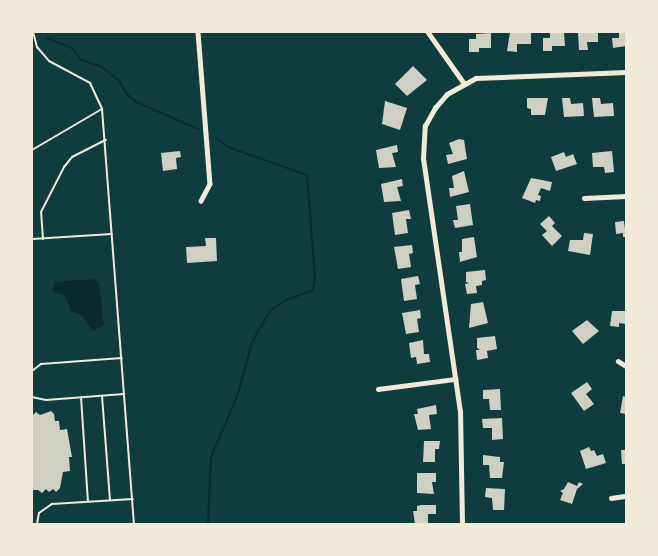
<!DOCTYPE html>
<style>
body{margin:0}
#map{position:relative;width:658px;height:556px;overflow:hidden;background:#0f3d3e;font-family:"Titillium Web",sans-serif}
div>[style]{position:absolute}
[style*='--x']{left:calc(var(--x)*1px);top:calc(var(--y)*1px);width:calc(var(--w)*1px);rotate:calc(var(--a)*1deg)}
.water>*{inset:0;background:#0a2a2b}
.stream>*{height:2px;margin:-1px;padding:0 1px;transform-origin:1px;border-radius:1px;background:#0a2a2b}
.building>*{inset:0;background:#cfcfc3}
.service>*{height:2px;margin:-1px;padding:0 1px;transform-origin:1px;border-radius:1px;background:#f1e9da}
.minor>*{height:4.5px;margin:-2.25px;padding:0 2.25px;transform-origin:2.25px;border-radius:2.25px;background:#f1e9da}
span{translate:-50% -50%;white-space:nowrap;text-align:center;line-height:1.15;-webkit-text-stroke:4.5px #f1e9da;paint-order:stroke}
.frame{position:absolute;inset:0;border:33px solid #f1e9da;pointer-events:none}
</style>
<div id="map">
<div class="water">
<i style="clip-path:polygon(94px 279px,99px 284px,104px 325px,93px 331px,80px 314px,72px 312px,64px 295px,52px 292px,55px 282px)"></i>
</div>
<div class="stream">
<i style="--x:47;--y:38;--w:27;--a:22"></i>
<i style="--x:72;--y:48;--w:15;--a:53"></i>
<i style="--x:81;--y:60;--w:22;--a:18"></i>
<i style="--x:102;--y:67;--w:22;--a:39"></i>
<i style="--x:119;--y:81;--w:15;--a:58"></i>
<i style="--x:127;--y:94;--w:12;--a:42"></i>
<i style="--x:136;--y:102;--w:68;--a:23.5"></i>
<i style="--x:208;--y:524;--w:67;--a:-87.4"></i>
<i style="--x:211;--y:457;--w:69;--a:-66.8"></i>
<i style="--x:238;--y:394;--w:54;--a:-74.9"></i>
<i style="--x:252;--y:342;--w:36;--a:-60"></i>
<i style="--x:270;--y:311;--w:19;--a:-35"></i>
<i style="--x:286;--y:300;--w:29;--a:-20"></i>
<i style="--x:313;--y:290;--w:12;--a:-81"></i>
<i style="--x:315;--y:278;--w:103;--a:-94.4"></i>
<i style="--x:307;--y:175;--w:84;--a:-160.5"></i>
<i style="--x:228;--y:147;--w:15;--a:-143"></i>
</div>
<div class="building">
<i style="clip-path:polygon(510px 32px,531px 32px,531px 44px,517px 44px,517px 52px,507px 51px)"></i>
<i style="clip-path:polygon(550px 32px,564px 32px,565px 46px,552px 46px,552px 51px,543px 51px,543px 38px,550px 38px)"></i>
<i style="clip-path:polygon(578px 32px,598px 32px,598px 42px,587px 42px,588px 50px,579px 50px)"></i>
<i style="clip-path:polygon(619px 32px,626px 32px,626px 46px,613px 48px,612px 38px,619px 38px)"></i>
<i style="clip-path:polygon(491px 33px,491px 48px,479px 48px,479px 52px,469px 52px,469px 39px,476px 39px,476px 34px)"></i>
<i style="clip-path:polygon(413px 66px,427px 80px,407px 96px,395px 84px)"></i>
<i style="clip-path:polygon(527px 98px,548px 98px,545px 115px,531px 115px,531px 109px,527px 108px)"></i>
<i style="clip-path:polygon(562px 98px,570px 98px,571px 104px,583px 103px,584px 116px,564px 117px)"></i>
<i style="clip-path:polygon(592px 98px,600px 98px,601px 104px,613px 103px,614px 116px,594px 117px)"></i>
<i style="clip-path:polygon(385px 101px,407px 108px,400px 130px,382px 124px)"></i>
<i style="clip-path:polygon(459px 139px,464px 140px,467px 159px,448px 164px,446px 155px,453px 154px,449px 143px)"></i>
<i style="clip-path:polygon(397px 145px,398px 152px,392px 153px,396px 167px,379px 168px,376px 150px)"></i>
<i style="clip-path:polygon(180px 151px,181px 157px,176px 158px,177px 169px,163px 171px,161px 153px)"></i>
<i style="clip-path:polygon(612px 151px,614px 172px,605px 173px,604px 167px,593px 167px,592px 153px)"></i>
<i style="clip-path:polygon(564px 152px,566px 157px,573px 154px,577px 164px,556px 171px,551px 157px)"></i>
<i style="clip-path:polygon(464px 171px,469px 192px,450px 197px,449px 188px,454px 188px,452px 176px)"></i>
<i style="clip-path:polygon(531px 178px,552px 182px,550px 191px,541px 188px,538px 195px,541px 196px,540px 201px,536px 200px,535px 203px,522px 198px)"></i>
<i style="clip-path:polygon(402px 179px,403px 186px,397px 187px,401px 201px,384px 202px,381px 184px)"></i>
<i style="clip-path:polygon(470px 204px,473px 225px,455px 228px,453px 220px,458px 220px,456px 206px)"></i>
<i style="clip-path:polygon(409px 210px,411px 219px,406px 219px,408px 233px,395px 235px,392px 213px)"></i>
<i style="clip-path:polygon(549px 216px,555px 223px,552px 226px,562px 236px,552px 246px,542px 235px,547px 231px,540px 224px)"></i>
<i style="clip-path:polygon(624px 221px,626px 237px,623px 237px,623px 233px,616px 234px,615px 222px)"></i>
<i style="clip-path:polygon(584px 233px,593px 234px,590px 255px,568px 251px,570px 240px,583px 240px)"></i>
<i style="clip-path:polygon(474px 237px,477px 257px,460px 262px,459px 252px,462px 252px,462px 239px)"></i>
<i style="clip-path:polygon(205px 238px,216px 238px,217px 261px,187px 263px,186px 247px,206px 246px)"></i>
<i style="clip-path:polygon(412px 245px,413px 253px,409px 254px,411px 267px,398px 269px,394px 247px)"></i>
<i style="clip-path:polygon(485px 270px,486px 280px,482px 281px,482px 285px,476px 286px,477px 293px,467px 294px,465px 284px,469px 283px,466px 282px,466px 272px)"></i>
<i style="clip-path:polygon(418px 276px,420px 284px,415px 285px,417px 299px,404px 301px,401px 279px)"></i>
<i style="clip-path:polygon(483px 302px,488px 323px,469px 328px,471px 304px)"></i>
<i style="clip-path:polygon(420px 310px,421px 318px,417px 319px,419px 332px,406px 334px,402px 313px)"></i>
<i style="clip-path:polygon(612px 311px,626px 311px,626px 324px,619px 323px,619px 327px,610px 326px)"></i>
<i style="clip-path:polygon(587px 320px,599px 331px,583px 344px,572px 331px)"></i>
<i style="clip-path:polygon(495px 336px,497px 349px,487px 351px,488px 358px,477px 360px,476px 350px,480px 350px,477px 348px,477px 338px)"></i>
<i style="clip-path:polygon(423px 340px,424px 354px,429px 354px,430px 362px,417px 364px,416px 357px,411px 358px,409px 343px)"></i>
<i style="clip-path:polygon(587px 382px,592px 389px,586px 394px,594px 404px,584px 411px,571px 393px)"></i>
<i style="clip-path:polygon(500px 389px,501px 410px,490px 410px,489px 399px,483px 399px,483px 390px)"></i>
<i style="clip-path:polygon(623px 396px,626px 397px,626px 414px,620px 413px)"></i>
<i style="clip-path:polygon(436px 405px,437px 414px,429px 415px,431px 429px,418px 430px,414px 414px,418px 414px,417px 409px)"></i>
<i style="clip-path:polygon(51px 411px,54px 414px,55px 421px,59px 421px,60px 430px,67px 429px,72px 457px,69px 457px,70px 471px,63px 472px,60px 488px,56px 492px,53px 489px,49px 492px,46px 489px,42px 493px,38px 490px,32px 490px,32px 416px,36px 412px,40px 415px)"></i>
<i style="clip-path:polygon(502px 418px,503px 439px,492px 440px,492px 428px,483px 428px,482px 419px)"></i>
<i style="clip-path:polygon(424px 441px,440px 441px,439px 449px,435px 449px,435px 462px,423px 462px)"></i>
<i style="clip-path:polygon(589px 447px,591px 451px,594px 450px,597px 456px,603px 454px,606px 463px,586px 469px,580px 451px)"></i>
<i style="clip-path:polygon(621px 450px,626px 450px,626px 464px,622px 464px)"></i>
<i style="clip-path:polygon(483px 455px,500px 457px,500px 462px,504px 462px,502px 478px,490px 478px,489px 465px,483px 465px)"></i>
<i style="clip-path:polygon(417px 473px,436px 473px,436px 482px,432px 482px,434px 494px,417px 493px)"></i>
<i style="clip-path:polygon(568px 482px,577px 486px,579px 482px,583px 484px,577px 489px,572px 504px,560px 500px,563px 493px,560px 491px,564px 489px)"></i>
<i style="clip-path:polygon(486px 488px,505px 489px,504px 510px,493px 510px,492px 498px,485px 497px)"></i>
<i style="clip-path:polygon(421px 505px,436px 505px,436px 514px,428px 514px,428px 524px,415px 524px,413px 511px,417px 511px,417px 506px)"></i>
</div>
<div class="service">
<i style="--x:33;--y:32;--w:16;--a:75"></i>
<i style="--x:37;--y:47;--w:18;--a:49"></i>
<i style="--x:49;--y:61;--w:47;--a:28.2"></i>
<i style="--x:90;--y:83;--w:29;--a:65"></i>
<i style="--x:102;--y:109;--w:416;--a:85.6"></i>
<i style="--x:32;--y:150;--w:81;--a:-30.4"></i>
<i style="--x:32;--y:239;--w:80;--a:-3.6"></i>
<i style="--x:43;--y:239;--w:27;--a:-94"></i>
<i style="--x:41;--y:212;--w:51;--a:-62.9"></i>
<i style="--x:64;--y:167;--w:13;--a:-51"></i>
<i style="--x:72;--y:157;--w:38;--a:-27"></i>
<i style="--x:32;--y:371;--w:11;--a:-38"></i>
<i style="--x:41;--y:364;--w:81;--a:-4.2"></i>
<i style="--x:102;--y:396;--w:104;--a:85.6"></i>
<i style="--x:32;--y:397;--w:14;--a:12"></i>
<i style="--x:46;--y:400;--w:78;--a:-4.4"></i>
<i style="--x:81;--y:397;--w:105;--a:86.2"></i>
<i style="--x:37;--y:524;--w:11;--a:-80"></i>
<i style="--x:39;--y:513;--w:16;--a:-35"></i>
<i style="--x:52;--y:504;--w:81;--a:-3.5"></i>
</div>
<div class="minor">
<i style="--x:198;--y:32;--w:152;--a:85.5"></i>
<i style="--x:210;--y:184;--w:19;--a:118"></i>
<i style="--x:428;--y:32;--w:62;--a:54.8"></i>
<i style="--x:584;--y:198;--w:42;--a:-2.7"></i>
<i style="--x:618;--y:361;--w:9;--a:32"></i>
<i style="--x:378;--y:389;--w:78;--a:-7.4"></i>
<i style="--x:611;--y:498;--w:15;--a:-8"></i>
<i style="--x:462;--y:524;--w:112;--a:-91"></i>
<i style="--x:460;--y:412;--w:256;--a:-98.3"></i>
<i style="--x:423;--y:159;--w:33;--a:-87"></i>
<i style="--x:425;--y:126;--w:21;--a:-61"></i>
<i style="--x:435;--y:108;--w:18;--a:-49"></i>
<i style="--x:447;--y:94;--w:33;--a:-29"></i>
<i style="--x:476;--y:78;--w:150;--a:-2.3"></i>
</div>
<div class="frame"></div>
</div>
